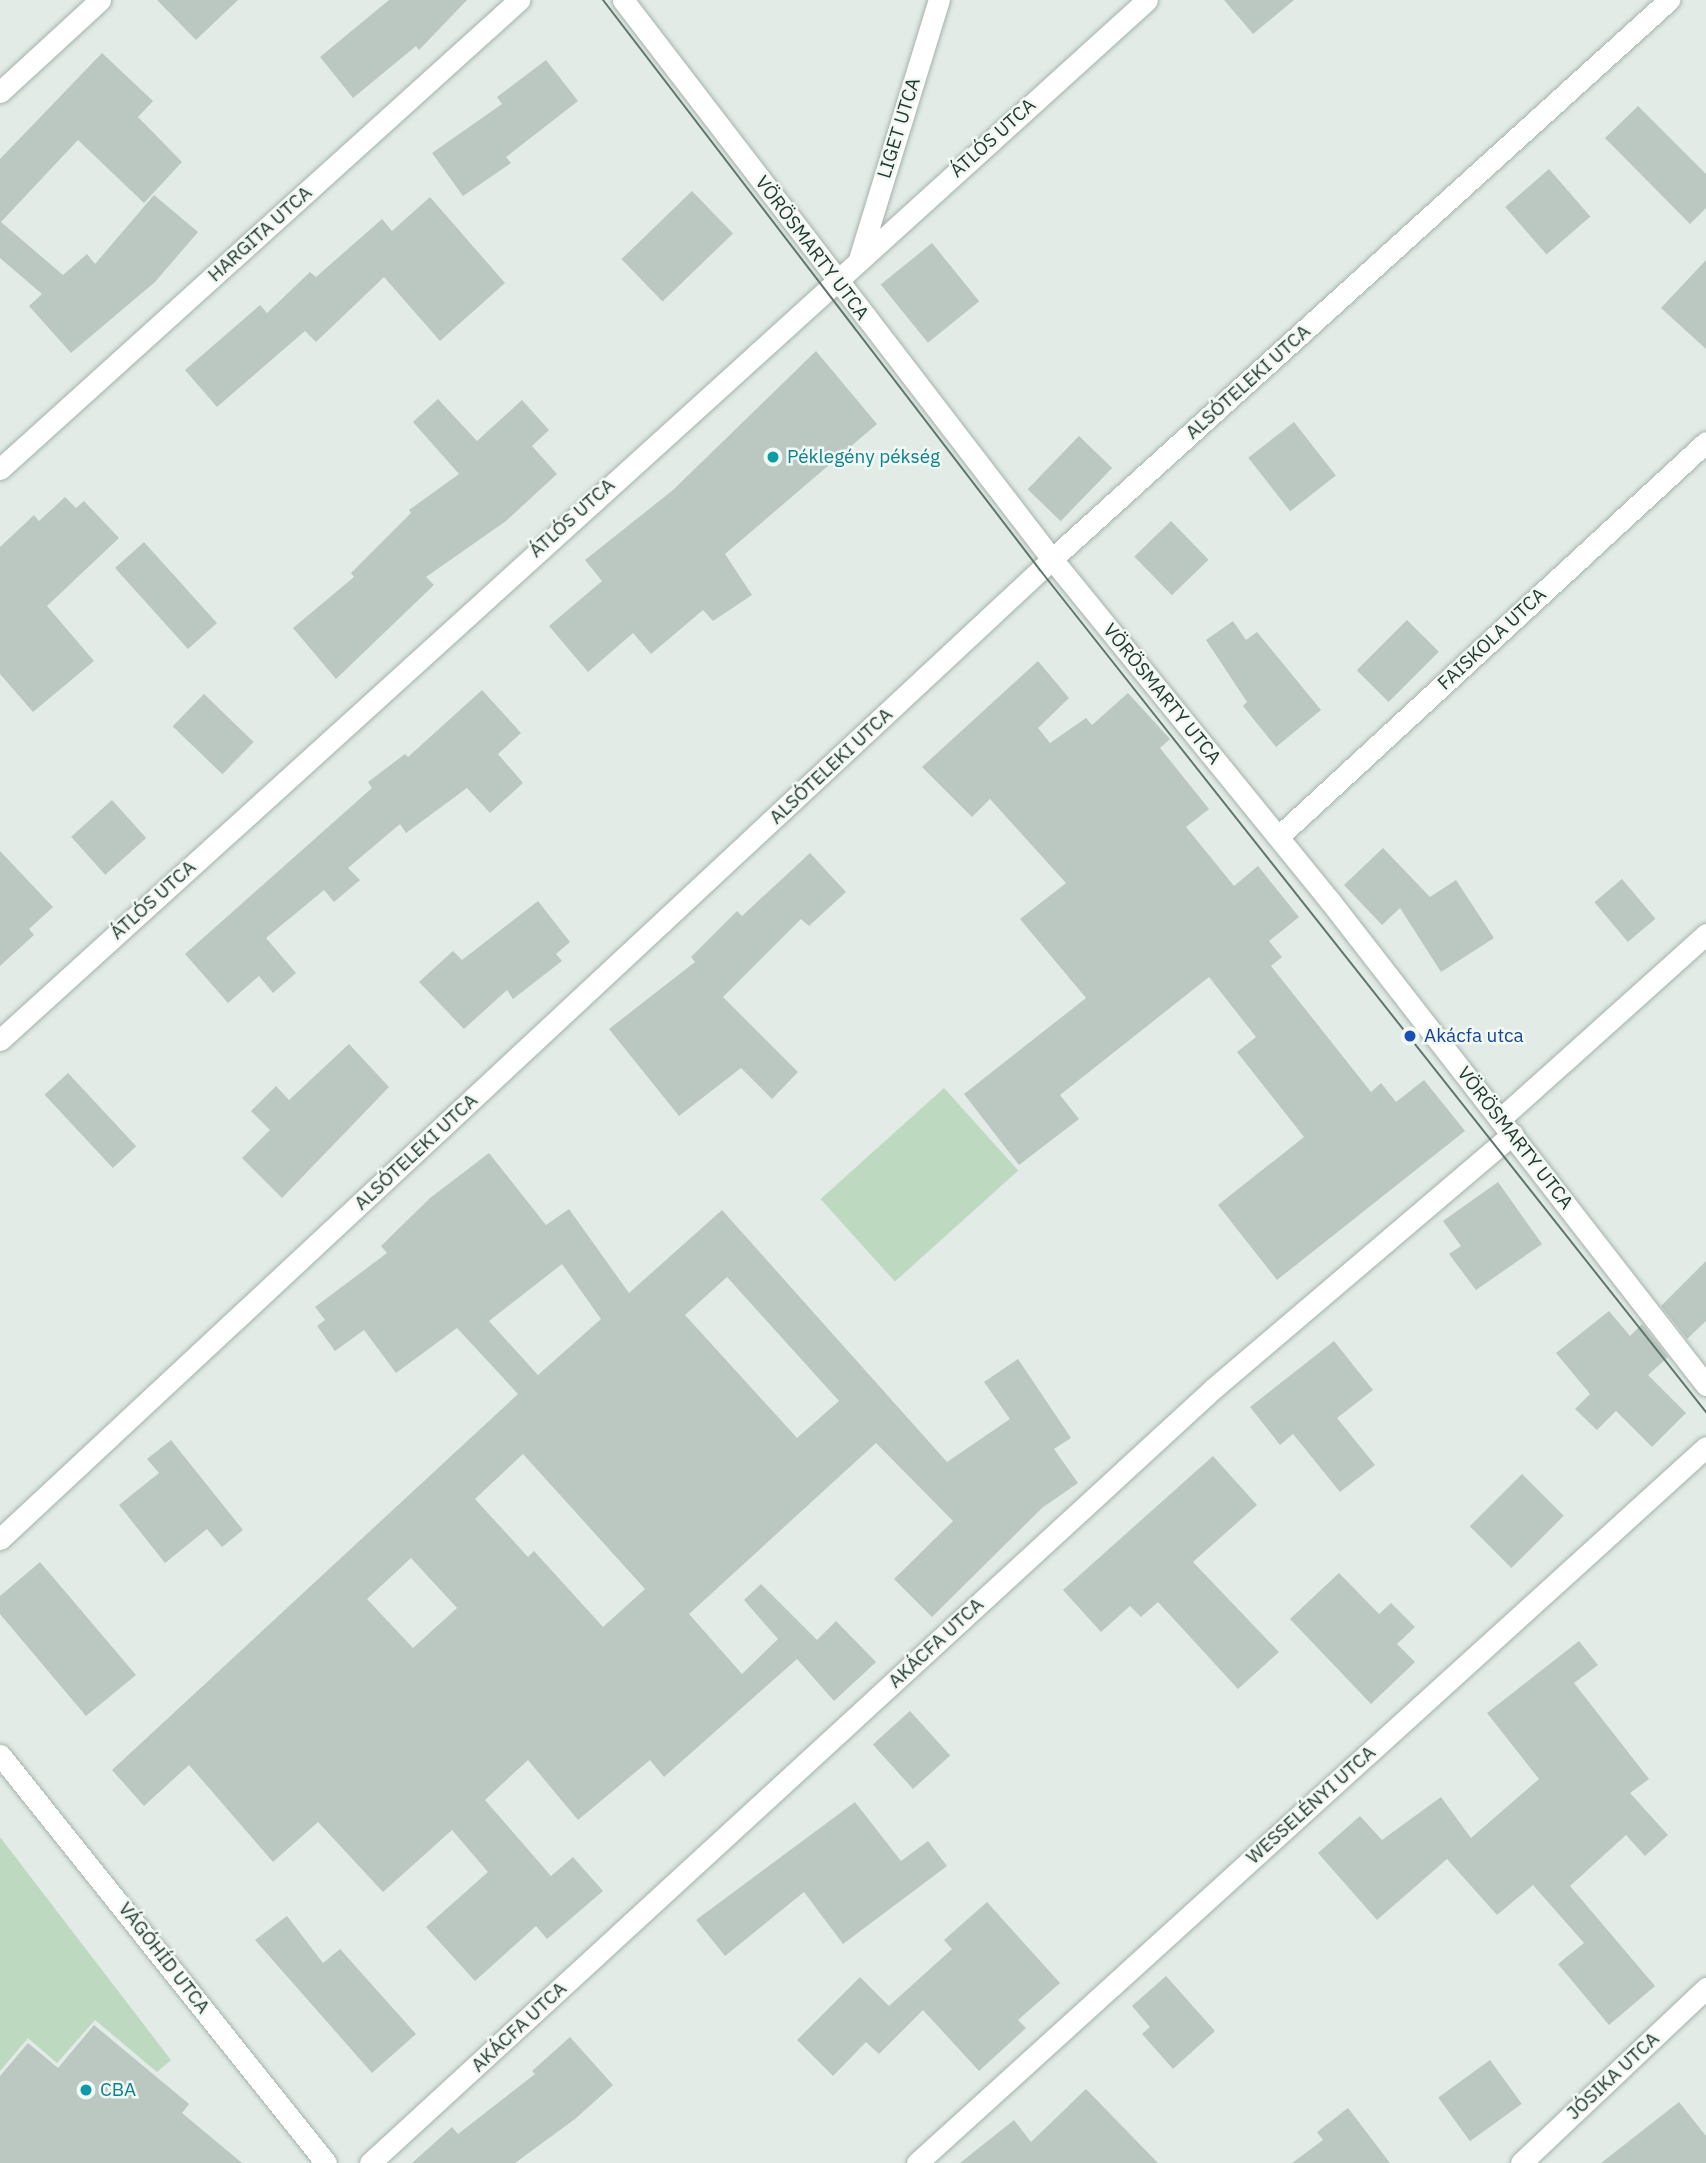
<!DOCTYPE html>
<meta charset="utf-8">
<style>
body{margin:0}
#map{position:relative;width:1706px;height:2163px;overflow:hidden;background:#e2ebe6;font-family:"IBM Plex Sans",sans-serif}
div>[style]{position:absolute}
[style*='--x']{left:calc(var(--x)*1px);top:calc(var(--y)*1px);width:calc(var(--w)*1px);rotate:calc(var(--a)*1deg)}
.green>*{inset:0;background:#bddac0;transform-origin:0 0}
.building>*{inset:0;background:#bbc8c1;transform-origin:0 0}
.roads{filter:drop-shadow(0 0 2px #a5b2ac) drop-shadow(0 0 2px #a5b2ac)}
.street>*{height:21px;margin:-10.5px;padding:0 10.5px;transform-origin:10.5px;border-radius:10.5px;background:#fff}
.secondary>*{height:21px;margin:-10.5px;padding:0 10.5px;transform-origin:10.5px;border-radius:10.5px;background:#fff}
.tram>*{height:2px;margin:-1px;padding:0 1px;transform-origin:1px;border-radius:1px;background:#5e766c}
.dots>*{width:19px;height:19px;translate:-50% -50%;box-sizing:border-box;border:4px solid #f2f8f4;border-radius:50%}
span{translate:-50% -50%;white-space:nowrap;text-align:center;line-height:1.15;-webkit-text-stroke:5px #f2f8f4;paint-order:stroke}
.street-label{font-size:19px;color:#243a31}
.culture-label{font-size:19px;color:#0d838f}
.left{translate:0 -50%;text-align:left}
.transit-label{font-size:19px;color:#164399}
</style>
<div id="map">
<div class="green">
<i style="left:944px;top:1088px;width:111px;height:166px;rotate:48deg"></i>
<i style="clip-path:polygon(0 1837px,171px 2060px,157px 2072px,95px 2020px,57px 2063px,28px 2038px,0 2071px)"></i>
</div>
<div class="building">
<i style="clip-path:polygon(157px 0,238px 0,196px 40px)"></i>
<i style="clip-path:polygon(389px 0,467px 0,419px 50px,416px 46px,353px 98px,320px 57px)"></i>
<i style="clip-path:polygon(1224px 0,1294px 0,1253px 34px)"></i>
<i style="clip-path:polygon(102px 53px,153px 101px,138px 117px,182px 162px,144px 203px,78px 140px,1px 222px,63px 275px,87px 254px,95px 264px,154px 195px,198px 232px,155px 282px,71px 353px,29px 306px,42px 294px,0 258px,0 159px)"></i>
<i style="clip-path:polygon(546px 60px,578px 101px,506px 157px,511px 163px,463px 196px,432px 153px,502px 104px,497px 97px)"></i>
<i style="clip-path:polygon(1638px 106px,1706px 174px,1706px 208px,1690px 224px,1605px 138px)"></i>
<i style="left:1549px;top:169px;width:63px;height:58px;rotate:49deg"></i>
<i style="left:692px;top:191px;width:59px;height:98px;rotate:46deg"></i>
<i style="clip-path:polygon(430px 197px,505px 283px,440px 341px,384px 277px,316px 342px,305px 331px,217px 407px,185px 370px,260px 305px,267px 313px,310px 272px,316px 277px,382px 219px,392px 231px)"></i>
<i style="left:932px;top:243px;width:75px;height:66px;rotate:51deg"></i>
<i style="clip-path:polygon(1706px 260px,1706px 349px,1661px 308px)"></i>
<i style="clip-path:polygon(816px 351px,877px 424px,725px 554px,752px 595px,713px 621px,703px 610px,651px 654px,633px 633px,588px 672px,549px 626px,602px 581px,585px 560px,673px 490px)"></i>
<i style="clip-path:polygon(438px 399px,477px 441px,522px 400px,549px 430px,532px 446px,557px 474px,506px 521px,426px 577px,434px 585px,336px 679px,293px 628px,354px 577px,351px 573px,411px 513px,409px 510px,459px 474px,413px 422px)"></i>
<i style="left:1294px;top:422px;width:68px;height:58px;rotate:52deg"></i>
<i style="left:1079px;top:436px;width:46px;height:74px;rotate:44deg"></i>
<i style="clip-path:polygon(65px 497px,76px 508px,84px 501px,119px 538px,47px 606px,94px 661px,33px 712px,0 674px,0 547px,34px 515px,39px 521px)"></i>
<i style="left:1171px;top:521px;width:54px;height:51px;rotate:46deg"></i>
<i style="left:144px;top:542px;width:109px;height:39px;rotate:48deg"></i>
<i style="left:1407px;top:620px;width:45px;height:71px;rotate:45deg"></i>
<i style="clip-path:polygon(1233px 621px,1246px 640px,1257px 632px,1321px 710px,1276px 747px,1243px 706px,1247px 702px,1206px 640px)"></i>
<i style="clip-path:polygon(1038px 661px,1069px 698px,1038px 728px,1050px 743px,1086px 718px,1092px 725px,1128px 693px,1170px 739px,1160px 748px,1209px 809px,1186px 827px,1234px 886px,1258px 866px,1299px 917px,1269px 941px,1282px 957px,1271px 966px,1371px 1092px,1381px 1083px,1396px 1102px,1424px 1080px,1465px 1131px,1277px 1280px,1218px 1205px,1304px 1137px,1237px 1052px,1256px 1037px,1209px 977px,1060px 1095px,1079px 1119px,1019px 1165px,964px 1094px,1086px 998px,1020px 919px,1066px 883px,990px 799px,972px 817px,922px 767px)"></i>
<i style="clip-path:polygon(482px 690px,521px 733px,498px 754px,523px 783px,490px 813px,467px 788px,406px 833px,400px 824px,348px 868px,360px 880px,334px 902px,324px 890px,266px 938px,296px 973px,273px 993px,259px 976px,228px 1003px,185px 954px,372px 788px,368px 782px,405px 754px,408px 757px)"></i>
<i style="left:204px;top:694px;width:69px;height:45px;rotate:44deg"></i>
<i style="left:112px;top:800px;width:51px;height:55px;rotate:48deg"></i>
<i style="clip-path:polygon(1383px 848px,1430px 897px,1456px 880px,1494px 938px,1441px 972px,1400px 908px,1382px 925px,1344px 885px)"></i>
<i style="clip-path:polygon(0 851px,53px 907px,29px 929px,34px 935px,0 966px)"></i>
<i style="clip-path:polygon(810px 853px,846px 892px,809px 926px,801px 919px,723px 997px,798px 1072px,772px 1099px,741px 1068px,679px 1116px,609px 1029px,695px 962px,691px 957px,737px 911px,742px 916px)"></i>
<i style="left:1622px;top:879px;width:52px;height:36px;rotate:50deg"></i>
<i style="clip-path:polygon(538px 901px,570px 942px,556px 954px,562px 961px,513px 999px,507px 990px,464px 1029px,419px 982px,453px 951px,462px 960px)"></i>
<i style="clip-path:polygon(349px 1044px,389px 1087px,282px 1198px,242px 1158px,270px 1130px,251px 1111px,276px 1086px,289px 1100px)"></i>
<i style="left:68px;top:1073px;width:100px;height:32px;rotate:47deg"></i>
<i style="clip-path:polygon(evenodd,489px 1153px,546px 1225px,569px 1209px,629px 1293px,722px 1210px,947px 1462px,1010px 1419px,984px 1382px,1018px 1359px,1071px 1438px,1054px 1449px,1078px 1483px,1042px 1508px,932px 1617px,894px 1579px,953px 1521px,876px 1443px,689px 1614px,742px 1674px,778px 1639px,744px 1600px,761px 1584px,817px 1640px,836px 1621px,876px 1662px,834px 1701px,797px 1659px,664px 1777px,650px 1760px,578px 1820px,528px 1760px,485px 1800px,551px 1876px,573px 1857px,603px 1891px,547px 1939px,536px 1926px,475px 1981px,426px 1927px,488px 1872px,452px 1830px,383px 1892px,318px 1822px,273px 1862px,189px 1765px,144px 1806px,112px 1770px,518px 1394px,457px 1328px,396px 1373px,364px 1330px,335px 1351px,317px 1326px,325px 1320px,315px 1307px,387px 1253px,381px 1246px,430px 1198px,489px 1153px,562px 1264px,601px 1319px,538px 1375px,489px 1321px,562px 1264px,489px 1153px,727px 1277px,839px 1401px,797px 1438px,685px 1315px,727px 1277px,489px 1153px,523px 1454px,645px 1589px,603px 1627px,534px 1551px,528px 1557px,475px 1499px,523px 1454px,489px 1153px,411px 1558px,457px 1608px,413px 1648px,367px 1599px,411px 1558px)"></i>
<i style="clip-path:polygon(1498px 1182px,1542px 1244px,1476px 1290px,1449px 1254px,1461px 1246px,1443px 1221px)"></i>
<i style="clip-path:polygon(1706px 1261px,1706px 1321px,1687px 1339px,1661px 1306px)"></i>
<i style="clip-path:polygon(1609px 1311px,1630px 1336px,1642px 1324px,1668px 1357px,1648px 1375px,1686px 1413px,1652px 1447px,1616px 1411px,1597px 1430px,1575px 1409px,1590px 1394px,1556px 1353px)"></i>
<i style="clip-path:polygon(1334px 1341px,1373px 1390px,1337px 1418px,1375px 1465px,1340px 1492px,1293px 1434px,1280px 1445px,1250px 1407px)"></i>
<i style="clip-path:polygon(171px 1440px,243px 1530px,222px 1547px,207px 1529px,165px 1563px,119px 1505px,159px 1473px,147px 1459px)"></i>
<i style="clip-path:polygon(1213px 1456px,1257px 1505px,1193px 1562px,1279px 1652px,1238px 1689px,1158px 1602px,1141px 1617px,1130px 1606px,1101px 1632px,1063px 1590px)"></i>
<i style="left:1522px;top:1474px;width:59px;height:74px;rotate:45deg"></i>
<i style="clip-path:polygon(40px 1562px,136px 1675px,86px 1716px,0 1614px,0 1596px)"></i>
<i style="clip-path:polygon(1339px 1573px,1379px 1614px,1391px 1603px,1415px 1627px,1397px 1644px,1415px 1662px,1371px 1704px,1290px 1619px)"></i>
<i style="clip-path:polygon(1579px 1641px,1598px 1665px,1574px 1683px,1649px 1779px,1630px 1793px,1668px 1835px,1645px 1856px,1626px 1835px,1570px 1886px,1655px 1986px,1609px 2025px,1558px 1964px,1584px 1943px,1533px 1885px,1497px 1915px,1447px 1859px,1377px 1920px,1318px 1853px,1360px 1816px,1382px 1840px,1441px 1797px,1471px 1838px,1539px 1779px,1487px 1713px)"></i>
<i style="left:910px;top:1711px;width:60px;height:50px;rotate:48deg"></i>
<i style="clip-path:polygon(855px 1802px,901px 1861px,928px 1841px,947px 1866px,843px 1944px,804px 1892px,725px 1956px,696px 1920px)"></i>
<i style="clip-path:polygon(987px 1902px,1060px 1983px,1018px 2020px,1026px 2028px,979px 2071px,923px 2010px,879px 2054px,866px 2042px,833px 2076px,797px 2040px,860px 1977px,889px 2006px,952px 1949px,944px 1940px)"></i>
<i style="clip-path:polygon(287px 1916px,323px 1963px,340px 1949px,416px 2034px,372px 2073px,255px 1940px)"></i>
<i style="clip-path:polygon(1166px 1976px,1215px 2031px,1173px 2069px,1142px 2034px,1150px 2027px,1132px 2006px)"></i>
<i style="clip-path:polygon(94px 2025px,189px 2104px,182px 2113px,242px 2163px,0 2163px,0 2076px,28px 2043px,58px 2068px)"></i>
<i style="clip-path:polygon(570px 2037px,613px 2085px,575px 2119px,515px 2163px,412px 2163px,452px 2127px,458px 2134px,535px 2074px,532px 2071px)"></i>
<i style="left:1490px;top:2060px;width:54px;height:64px;rotate:54deg"></i>
<i style="clip-path:polygon(1086px 2089px,1158px 2163px,960px 2163px,1014px 2120px,1031px 2142px)"></i>
<i style="clip-path:polygon(1679px 2102px,1706px 2136px,1706px 2163px,1601px 2163px)"></i>
<i style="clip-path:polygon(1348px 2108px,1390px 2163px,1292px 2163px,1323px 2140px,1317px 2132px)"></i>
</div>
<div class="roads">
<div class="street">
<i style="--x:623;--y:0;--w:705;--a:52.5"></i>
<i style="--x:1052;--y:559;--w:441;--a:50.9"></i>
<i style="--x:1330;--y:901;--w:613;--a:52.16"></i>
<i style="--x:0;--y:92;--w:136;--a:-42.6"></i>
<i style="--x:860;--y:256;--w:268;--a:-72.9"></i>
<i style="--x:0;--y:469;--w:700;--a:-42.1"></i>
<i style="--x:1278;--y:837;--w:582;--a:-42.7"></i>
<i style="--x:0;--y:1040;--w:1548;--a:-42.2"></i>
<i style="--x:1500;--y:1119;--w:277;--a:-41.9"></i>
<i style="--x:0;--y:1539;--w:1438;--a:-42.97"></i>
<i style="--x:1052;--y:559;--w:833;--a:-42.18"></i>
<i style="--x:370;--y:2163;--w:1146;--a:-42.56"></i>
<i style="--x:1214;--y:1388;--w:392;--a:-40.4"></i>
<i style="--x:917;--y:2163;--w:1065;--a:-42.22"></i>
<i style="--x:1521;--y:2163;--w:255;--a:-43.4"></i>
</div>
<div class="secondary">
<i style="--x:0;--y:1755;--w:522;--a:51.37"></i>
</div>
</div>
<div class="tram">
<i style="--x:603;--y:0;--w:718;--a:52.52"></i>
<i style="--x:1040;--y:570;--w:1074;--a:51.66"></i>
</div>
<div class="dots">
<i style="left:773px;top:457px;background:#0f9aa8"></i>
<i style="left:1410px;top:1036px;background:#1a4fb4"></i>
<i style="left:86px;top:2090px;background:#0f9aa8"></i>
</div>
<div class="street-label">
<span style="left:899px;top:128px;rotate:-73deg">LIGET UTCA</span>
<span style="left:993px;top:138px;rotate:-42deg">ÁTLÓS UTCA</span>
<span style="left:260px;top:234px;rotate:-42deg">HARGITA UTCA</span>
<span style="left:812px;top:248px;rotate:53deg">VÖRÖSMARTY UTCA</span>
<span style="left:1248px;top:382px;rotate:-42deg">ALSÓTELEKI UTCA</span>
<span style="left:572px;top:518px;rotate:-42deg">ÁTLÓS UTCA</span>
<span style="left:1492px;top:639px;rotate:-43deg">FAISKOLA UTCA</span>
<span style="left:1162px;top:694px;rotate:51deg">VÖRÖSMARTY UTCA</span>
<span style="left:831px;top:766px;rotate:-43deg">ALSÓTELEKI UTCA</span>
<span style="left:153px;top:900px;rotate:-42deg">ÁTLÓS UTCA</span>
<span style="left:1515px;top:1138px;rotate:52deg">VÖRÖSMARTY UTCA</span>
<span style="left:416px;top:1152px;rotate:-43deg">ALSÓTELEKI UTCA</span>
<span style="left:936px;top:1643px;rotate:-43deg">AKÁCFA UTCA</span>
<span style="left:1311px;top:1805px;rotate:-42deg">WESSELÉNYI UTCA</span>
<span style="left:164px;top:1958px;rotate:52deg">VÁGÓHÍD UTCA</span>
<span style="left:519px;top:2027px;rotate:-43deg">AKÁCFA UTCA</span>
<span style="left:1613px;top:2076px;rotate:-43deg">JÓSIKA UTCA</span>
</div>
<div class="culture-label">
<span class="left" style="left:787px;top:457px">Péklegény pékség</span>
<span class="left" style="left:100px;top:2090px">CBA</span>
</div>
<div class="transit-label">
<span class="left" style="left:1424px;top:1036px">Akácfa utca</span>
</div>
</div>
